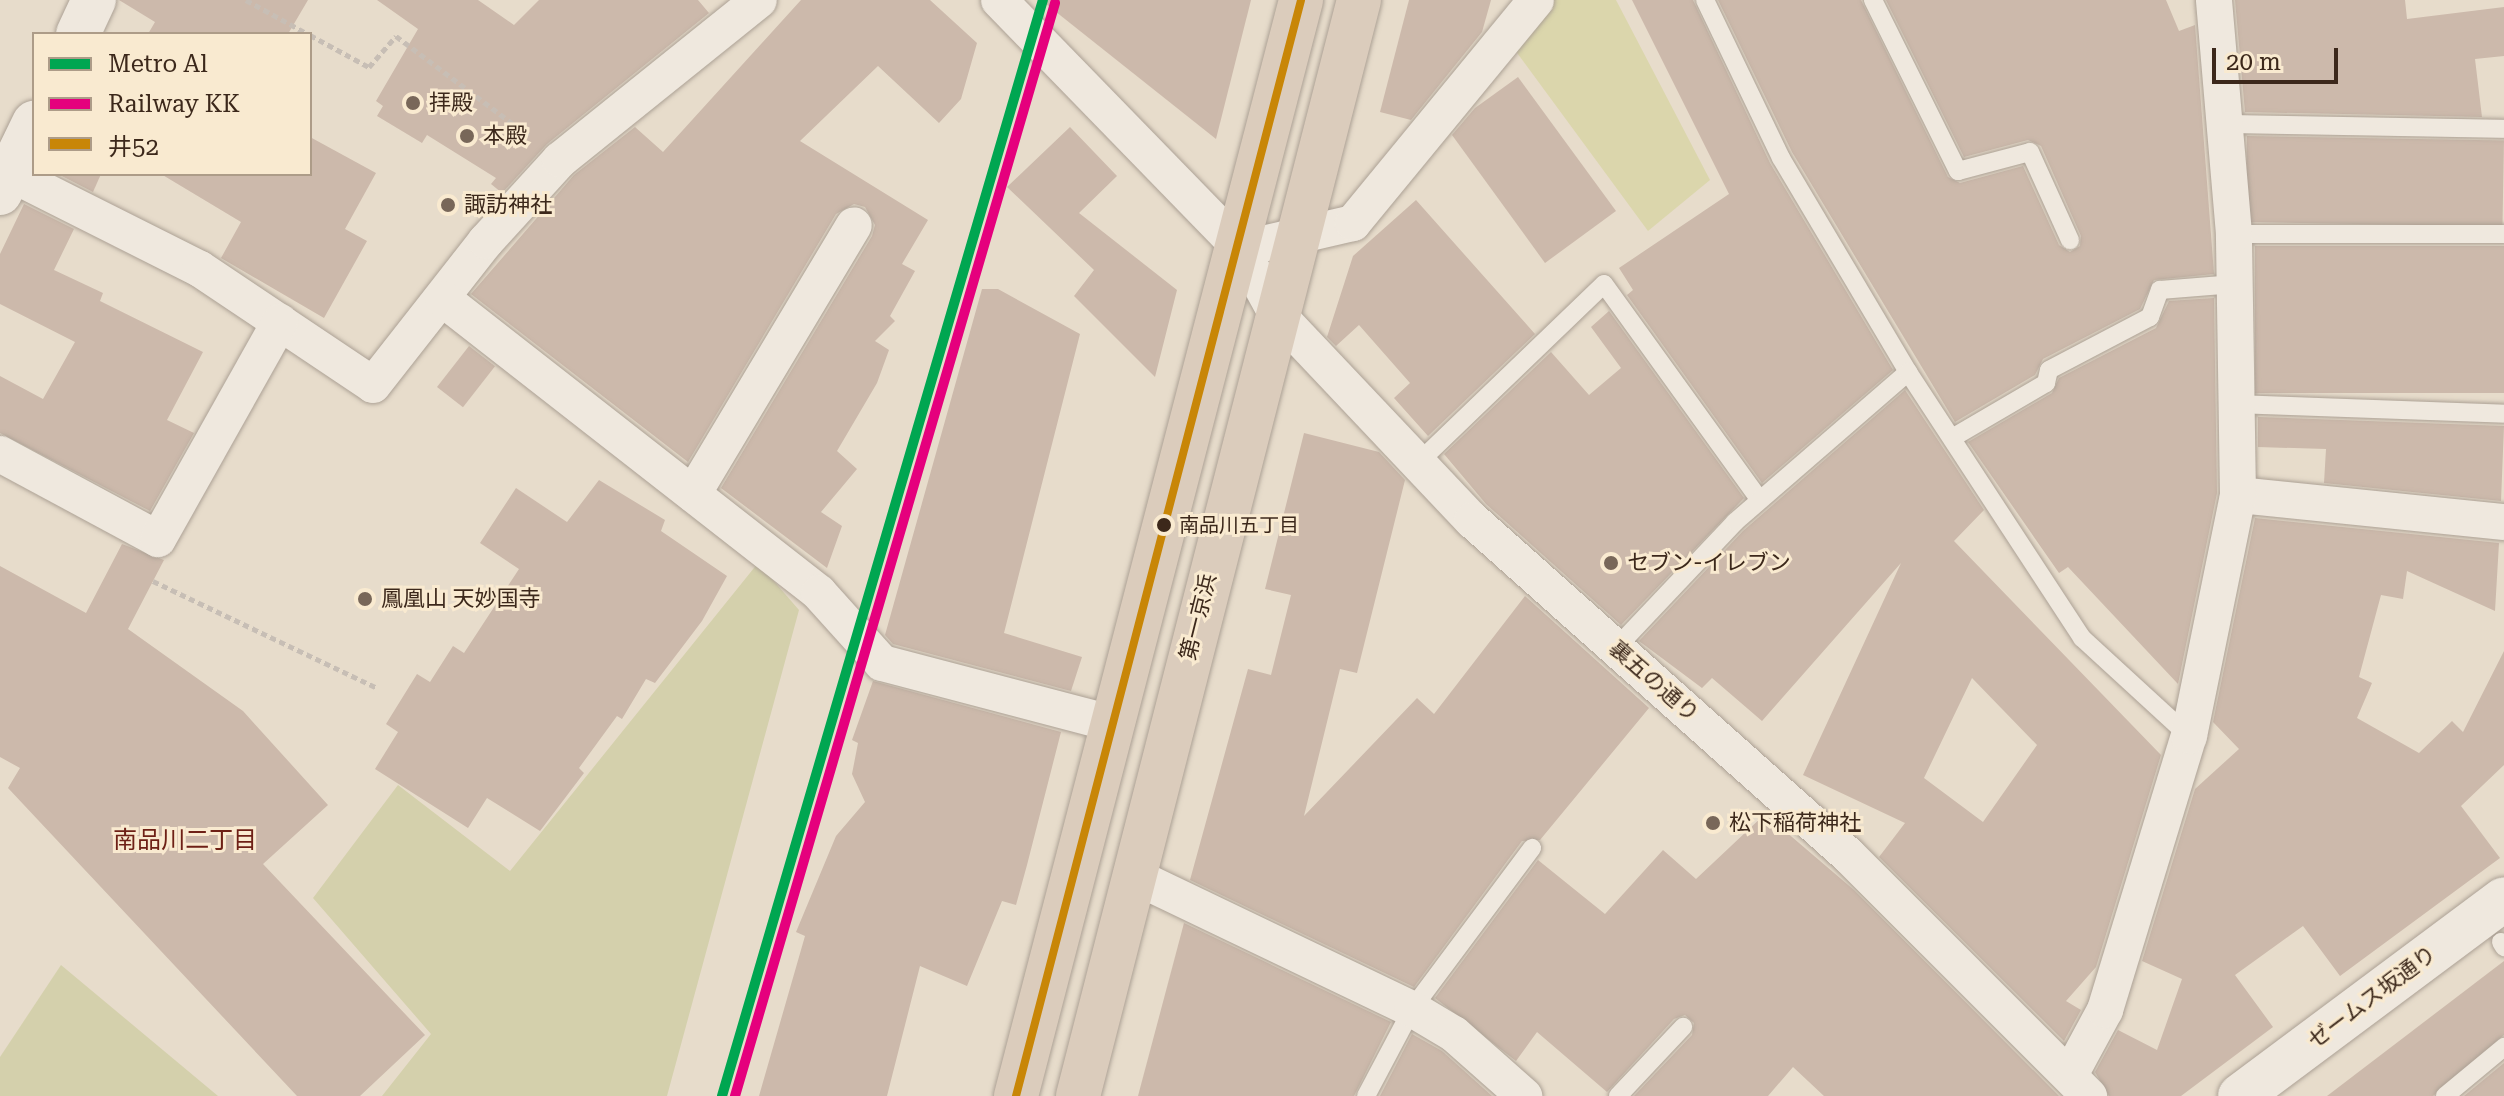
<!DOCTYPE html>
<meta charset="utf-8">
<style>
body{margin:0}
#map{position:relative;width:2504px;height:1096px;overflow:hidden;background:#e7dccb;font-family:"Roboto Serif","Noto Sans JP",serif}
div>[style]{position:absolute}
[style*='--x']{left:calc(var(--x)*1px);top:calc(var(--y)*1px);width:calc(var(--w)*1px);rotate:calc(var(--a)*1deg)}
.green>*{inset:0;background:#dbd6ac}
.cemetery>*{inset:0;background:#d4d0ac}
.building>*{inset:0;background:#ccb9ab;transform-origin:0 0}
.path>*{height:5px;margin-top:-2.5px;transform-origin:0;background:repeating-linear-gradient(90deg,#c7beb5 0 6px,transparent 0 10px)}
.roads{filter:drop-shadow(0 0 2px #aca195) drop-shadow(0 0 2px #aca195)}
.lane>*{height:18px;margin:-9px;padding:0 9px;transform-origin:9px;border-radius:9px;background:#efe8de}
.street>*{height:36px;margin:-18px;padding:0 18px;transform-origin:18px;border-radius:18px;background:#efe8de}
.secondary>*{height:44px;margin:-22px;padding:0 22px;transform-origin:22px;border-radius:22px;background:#efe8de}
.highway>*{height:44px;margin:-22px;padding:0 22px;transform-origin:22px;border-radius:22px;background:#dbccbc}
.bus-1>*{height:8px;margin:-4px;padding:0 4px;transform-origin:4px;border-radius:4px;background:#c88607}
.rail-1>*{height:10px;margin:-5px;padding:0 5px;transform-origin:5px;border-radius:5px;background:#e5007d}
.metro-1>*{height:10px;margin:-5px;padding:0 5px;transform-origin:5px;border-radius:5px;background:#00a651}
.dots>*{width:22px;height:22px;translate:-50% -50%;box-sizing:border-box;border:4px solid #f9ead0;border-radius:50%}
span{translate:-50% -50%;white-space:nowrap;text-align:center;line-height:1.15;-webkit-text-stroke:6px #f9ead0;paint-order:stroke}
.bus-label{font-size:20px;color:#3c281b}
.left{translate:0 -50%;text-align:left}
.poi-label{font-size:22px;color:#3c281b}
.street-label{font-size:22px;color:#3c281b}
.neighbourhood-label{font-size:24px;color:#6e2016}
.legend{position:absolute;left:32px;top:32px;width:280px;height:144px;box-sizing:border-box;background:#f9ead0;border:2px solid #ad9c88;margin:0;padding:10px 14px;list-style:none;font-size:24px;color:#3c281b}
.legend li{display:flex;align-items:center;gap:16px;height:40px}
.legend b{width:40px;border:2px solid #ad9c88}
.scale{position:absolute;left:2212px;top:48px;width:126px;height:36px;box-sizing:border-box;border:4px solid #3c281b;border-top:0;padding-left:10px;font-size:24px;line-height:28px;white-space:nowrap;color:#3c281b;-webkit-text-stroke:6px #f9ead0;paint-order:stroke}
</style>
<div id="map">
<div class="green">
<i style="clip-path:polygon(1554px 0,1616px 0,1710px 180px,1648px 231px,1512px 46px)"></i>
</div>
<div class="cemetery">
<i style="clip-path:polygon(758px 563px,799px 610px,667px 1096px,382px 1096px,431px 1034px,313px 898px,398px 785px,510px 871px)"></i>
<i style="clip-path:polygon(61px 965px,218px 1096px,0 1096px,0 1057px)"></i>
</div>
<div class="building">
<i style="clip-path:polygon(119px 0,308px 0,288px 34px,148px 34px,155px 22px)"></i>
<i style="clip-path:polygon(377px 0,478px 0,514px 25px,539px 0,698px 0,709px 13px,547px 144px,502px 193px,491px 184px,496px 178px,427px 135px,422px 143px,377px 116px,383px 106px,376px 101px,418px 29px)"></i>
<i style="clip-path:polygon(801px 0,930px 0,977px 43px,961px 99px,939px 123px,878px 66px,800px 141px,928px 220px,902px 264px,915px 271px,890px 316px,895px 321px,875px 341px,889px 350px,877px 383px,837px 451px,857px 469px,821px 512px,842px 526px,827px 568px,721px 488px,872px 236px,875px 225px,865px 207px,854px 204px,836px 214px,688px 462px,471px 294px,574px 175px,635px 127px,663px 152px)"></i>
<i style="clip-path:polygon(1041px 0,1251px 0,1216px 139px)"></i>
<i style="clip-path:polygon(1409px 0,1491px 0,1482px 32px,1411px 120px,1380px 112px)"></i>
<i style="clip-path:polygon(1632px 0,1693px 0,1770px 163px,1893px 370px,1762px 483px,1627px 295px,1633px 290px,1619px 268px,1729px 194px)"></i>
<i style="clip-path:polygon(1718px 0,1861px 0,1948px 177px,1960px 183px,2023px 166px,2059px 245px,2070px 252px,2080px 246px,2081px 236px,2041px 146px,2028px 140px,1964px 157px,1886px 0,2166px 0,2179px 31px,2195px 25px,2214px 274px,2154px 280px,2140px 309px,2043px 359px,2035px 375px,1955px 422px,1792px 152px)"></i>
<i style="clip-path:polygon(2235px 0,2405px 0,2407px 19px,2504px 7px,2504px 56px,2475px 59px,2482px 117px,2245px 112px)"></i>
<i style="clip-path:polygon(1518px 77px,1616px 211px,1545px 263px,1452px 135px,1475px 108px)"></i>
<i style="clip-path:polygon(1070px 127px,1117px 176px,1079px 213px,1177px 290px,1155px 377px,1074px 296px,1094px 270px,1007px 187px)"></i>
<i style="left:2247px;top:136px;width:257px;height:86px;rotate:1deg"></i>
<i style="clip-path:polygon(310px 137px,376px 173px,345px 229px,367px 241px,324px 318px,221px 258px,241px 222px,161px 174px,310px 174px)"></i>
<i style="clip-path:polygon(58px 174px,101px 174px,93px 192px)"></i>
<i style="clip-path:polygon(1416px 200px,1535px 334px,1428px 436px,1394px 398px,1410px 383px,1359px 325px,1336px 346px,1327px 337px,1353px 256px)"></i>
<i style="clip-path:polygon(24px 204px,74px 229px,54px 270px,103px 293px,100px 301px,203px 352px,167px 420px,194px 433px,150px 511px,0 433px,0 376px,43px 399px,75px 342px,0 304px,0 254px)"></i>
<i style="left:2255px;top:246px;width:249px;height:147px"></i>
<i style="clip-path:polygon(982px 289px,998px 289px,1080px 334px,1004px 633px,1082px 657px,1071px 691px,893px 644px,885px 635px)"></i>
<i style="clip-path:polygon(2214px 298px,2217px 493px,2178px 684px,2068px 567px,2059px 573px,1968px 442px,2052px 393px,2059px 378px,2156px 328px,2169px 301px)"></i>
<i style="clip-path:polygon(1609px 311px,1744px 498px,1621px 625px,1486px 504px,1444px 454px,1551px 352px,1589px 395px,1621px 368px,1591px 327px)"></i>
<i style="left:469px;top:346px;width:33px;height:52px;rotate:38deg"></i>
<i style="clip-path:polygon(evenodd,1905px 390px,1984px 510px,1954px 541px,2161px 755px,2096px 967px,2066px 1001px,2081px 1010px,2064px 1041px,1879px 857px,1905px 823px,1803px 775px,1901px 563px,1762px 721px,1712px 678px,1702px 688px,1639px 641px,1743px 531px,1905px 390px,1972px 678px,2037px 745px,1983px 822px,1924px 778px,1972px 678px)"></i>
<i style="clip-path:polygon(2258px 417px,2504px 426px,2501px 501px,2324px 483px,2326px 449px,2258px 447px)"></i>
<i style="clip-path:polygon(1304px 433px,1379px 452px,1405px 480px,1357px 673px,1340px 669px,1304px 816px,1417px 698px,1434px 714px,1525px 596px,1649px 708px,1540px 840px,1522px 841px,1414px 987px,1190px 880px,1248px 669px,1271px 675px,1291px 595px,1265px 589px)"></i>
<i style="clip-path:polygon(599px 480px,665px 520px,661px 531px,727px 576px,702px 621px,655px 683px,646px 679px,622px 719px,617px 716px,579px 768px,584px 773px,540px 831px,487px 798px,468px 828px,375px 769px,398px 732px,386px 724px,417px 674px,430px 682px,453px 646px,464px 653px,519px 569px,480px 543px,516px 488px,567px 522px)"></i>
<i style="clip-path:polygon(2255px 518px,2499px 543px,2495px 611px,2407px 571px,2403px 599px,2381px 595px,2359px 677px,2372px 683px,2357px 718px,2419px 753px,2452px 721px,2463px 732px,2504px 651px,2504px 765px,2461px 806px,2500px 858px,2340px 976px,2303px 926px,2235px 975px,2273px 1027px,2181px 1096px,2109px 1096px,2095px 1072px,2118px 1030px,2157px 1050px,2182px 979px,2142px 961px,2195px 789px,2239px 749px,2213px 722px)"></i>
<i style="clip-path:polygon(122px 544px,164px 560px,128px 629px,243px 711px,328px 805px,263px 864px,425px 1035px,360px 1096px,297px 1096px,8px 788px,20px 768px,0 757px,0 566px,86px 613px)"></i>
<i style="clip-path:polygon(873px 681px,1061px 732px,1027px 865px,1016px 905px,1002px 901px,967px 986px,920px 966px,887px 1096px,759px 1096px,805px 936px,796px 932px,836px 836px,865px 802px,852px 774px,858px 743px,852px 740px)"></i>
<i style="clip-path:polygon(1765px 814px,1854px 890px,2059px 1096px,1824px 1096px,1793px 1067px,1768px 1096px,1634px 1096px,1692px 1035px,1694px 1023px,1685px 1015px,1674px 1019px,1607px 1092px,1537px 1032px,1516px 1061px,1435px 998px,1538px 860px,1605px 914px,1663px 850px,1696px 879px)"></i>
<i style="clip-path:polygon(1184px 923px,1391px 1022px,1354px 1096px,1138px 1096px)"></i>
<i style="clip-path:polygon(2504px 961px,2504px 1035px,2433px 1096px,2327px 1096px)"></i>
<i style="clip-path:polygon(1412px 1034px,1442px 1051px,1492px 1096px,1380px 1096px)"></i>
<i style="clip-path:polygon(2504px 1063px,2504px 1096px,2464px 1096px)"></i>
</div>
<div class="path">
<i style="--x:246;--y:0;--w:71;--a:28.7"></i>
<i style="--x:310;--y:35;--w:67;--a:28.5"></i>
<i style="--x:369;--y:67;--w:41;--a:-48.9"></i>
<i style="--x:396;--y:36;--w:166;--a:36.9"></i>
<i style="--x:153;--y:581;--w:248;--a:25.5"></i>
</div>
<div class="roads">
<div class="lane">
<i style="--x:1705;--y:0;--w:175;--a:64.3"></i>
<i style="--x:1781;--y:158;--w:249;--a:59.3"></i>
<i style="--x:1873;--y:0;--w:191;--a:63.6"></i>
<i style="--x:1958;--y:171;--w:74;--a:-14.8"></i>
<i style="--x:2030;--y:152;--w:97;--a:65.6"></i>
<i style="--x:2225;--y:124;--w:279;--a:1"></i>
<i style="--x:2234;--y:234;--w:270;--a:0"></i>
<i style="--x:2237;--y:404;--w:267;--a:2.1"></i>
<i style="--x:1952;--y:438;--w:109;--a:-30.3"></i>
<i style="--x:2046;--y:383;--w:13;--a:-77"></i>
<i style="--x:2049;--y:370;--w:114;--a:-27.7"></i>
<i style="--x:2150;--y:317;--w:29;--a:-70"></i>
<i style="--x:2160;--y:290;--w:75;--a:-4.6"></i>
<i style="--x:1420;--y:461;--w:255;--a:-43.9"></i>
<i style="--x:1604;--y:284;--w:266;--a:54.2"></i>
<i style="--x:1616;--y:648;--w:173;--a:-46.6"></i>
<i style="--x:1735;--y:522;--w:229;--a:-40.9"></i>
<i style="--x:1908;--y:372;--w:318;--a:56.8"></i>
<i style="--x:2082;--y:638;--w:145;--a:42.5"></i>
<i style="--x:2501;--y:942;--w:6;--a:59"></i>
<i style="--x:1366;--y:1096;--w:98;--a:-62.1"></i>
<i style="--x:1412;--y:1009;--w:201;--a:-53.3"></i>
<i style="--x:1618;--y:1096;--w:95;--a:-46.7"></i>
<i style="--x:2445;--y:1096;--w:77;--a:-39.7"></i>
</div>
<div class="street">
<i style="--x:999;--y:0;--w:347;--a:45.8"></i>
<i style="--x:1241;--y:249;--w:73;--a:61.3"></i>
<i style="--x:1276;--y:313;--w:285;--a:46.6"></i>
<i style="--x:1472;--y:520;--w:504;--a:41.7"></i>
<i style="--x:1848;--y:855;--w:341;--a:45"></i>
<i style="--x:9;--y:173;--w:214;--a:26.7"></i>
<i style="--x:200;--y:269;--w:208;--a:33.8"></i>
<i style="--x:373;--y:385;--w:183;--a:-51.9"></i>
<i style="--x:486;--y:241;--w:110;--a:-47.6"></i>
<i style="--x:560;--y:160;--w:255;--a:-38.8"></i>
<i style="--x:1241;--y:249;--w:115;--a:-13.1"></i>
<i style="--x:1353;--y:223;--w:288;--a:-50.6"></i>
<i style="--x:443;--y:299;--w:477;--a:38"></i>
<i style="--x:819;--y:593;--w:94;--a:48"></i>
<i style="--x:882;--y:663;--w:240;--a:14.7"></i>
<i style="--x:0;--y:454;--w:179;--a:28.3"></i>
<i style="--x:158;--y:539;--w:249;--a:-60.7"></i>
<i style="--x:693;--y:494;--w:313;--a:-59.1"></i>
<i style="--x:2238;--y:495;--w:267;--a:5.8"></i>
<i style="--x:1132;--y:875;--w:310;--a:25.6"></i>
<i style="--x:1412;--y:1009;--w:49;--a:30.8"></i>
<i style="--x:1454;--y:1034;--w:94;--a:41.5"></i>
<i style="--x:2071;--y:1073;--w:72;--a:-61.6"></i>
<i style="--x:2105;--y:1010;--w:287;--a:-73"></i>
<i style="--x:2189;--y:736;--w:246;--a:-78.5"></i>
<i style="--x:2238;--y:495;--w:261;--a:-90.9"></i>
<i style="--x:2234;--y:234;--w:235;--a:-94.9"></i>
</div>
<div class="secondary">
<i style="--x:78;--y:34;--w:38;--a:-65"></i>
<i style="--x:0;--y:193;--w:78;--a:-64.1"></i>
<i style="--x:2240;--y:1096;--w:329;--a:-36.7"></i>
</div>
<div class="highway">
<i style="--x:1016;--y:1096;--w:1132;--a:-75.42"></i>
<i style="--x:1078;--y:1096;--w:1131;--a:-75.62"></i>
</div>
</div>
<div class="bus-1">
<i style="--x:1016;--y:1096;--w:1132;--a:-75.42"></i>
</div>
<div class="rail-1">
<i style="--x:735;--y:1096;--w:1139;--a:-73.68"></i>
</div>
<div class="metro-1">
<i style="--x:722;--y:1096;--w:1142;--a:-73.68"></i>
</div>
<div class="dots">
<i style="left:413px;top:103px;background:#786759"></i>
<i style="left:467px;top:136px;background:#786759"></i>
<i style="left:448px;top:205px;background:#786759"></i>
<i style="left:1164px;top:525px;background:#3c281b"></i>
<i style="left:1611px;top:563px;background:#786759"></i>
<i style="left:365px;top:599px;background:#786759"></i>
<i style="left:1713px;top:823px;background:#786759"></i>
</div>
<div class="bus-label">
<span class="left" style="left:1179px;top:525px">南品川五丁目</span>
</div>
<div class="poi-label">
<span class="left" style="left:429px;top:103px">拝殿</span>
<span class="left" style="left:483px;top:136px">本殿</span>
<span class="left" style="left:464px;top:205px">諏訪神社</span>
<span class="left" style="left:1627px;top:563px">セブン-イレブン</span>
<span class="left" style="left:381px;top:599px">鳳凰山 天妙国寺</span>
<span class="left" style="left:1729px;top:823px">松下稲荷神社</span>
</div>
<div class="street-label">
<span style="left:1198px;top:617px;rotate:-76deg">第一京浜</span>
<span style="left:1654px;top:681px;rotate:41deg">裏五の通り</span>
<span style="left:2372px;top:997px;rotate:-37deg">ゼームス坂通り</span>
</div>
<div class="neighbourhood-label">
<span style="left:185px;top:841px">南品川二丁目</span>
</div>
<ul class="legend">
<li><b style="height:10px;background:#00a651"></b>Metro Al</li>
<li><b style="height:10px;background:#e5007d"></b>Railway KK</li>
<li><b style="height:10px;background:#c88607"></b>井52</li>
</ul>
<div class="scale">20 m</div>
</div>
